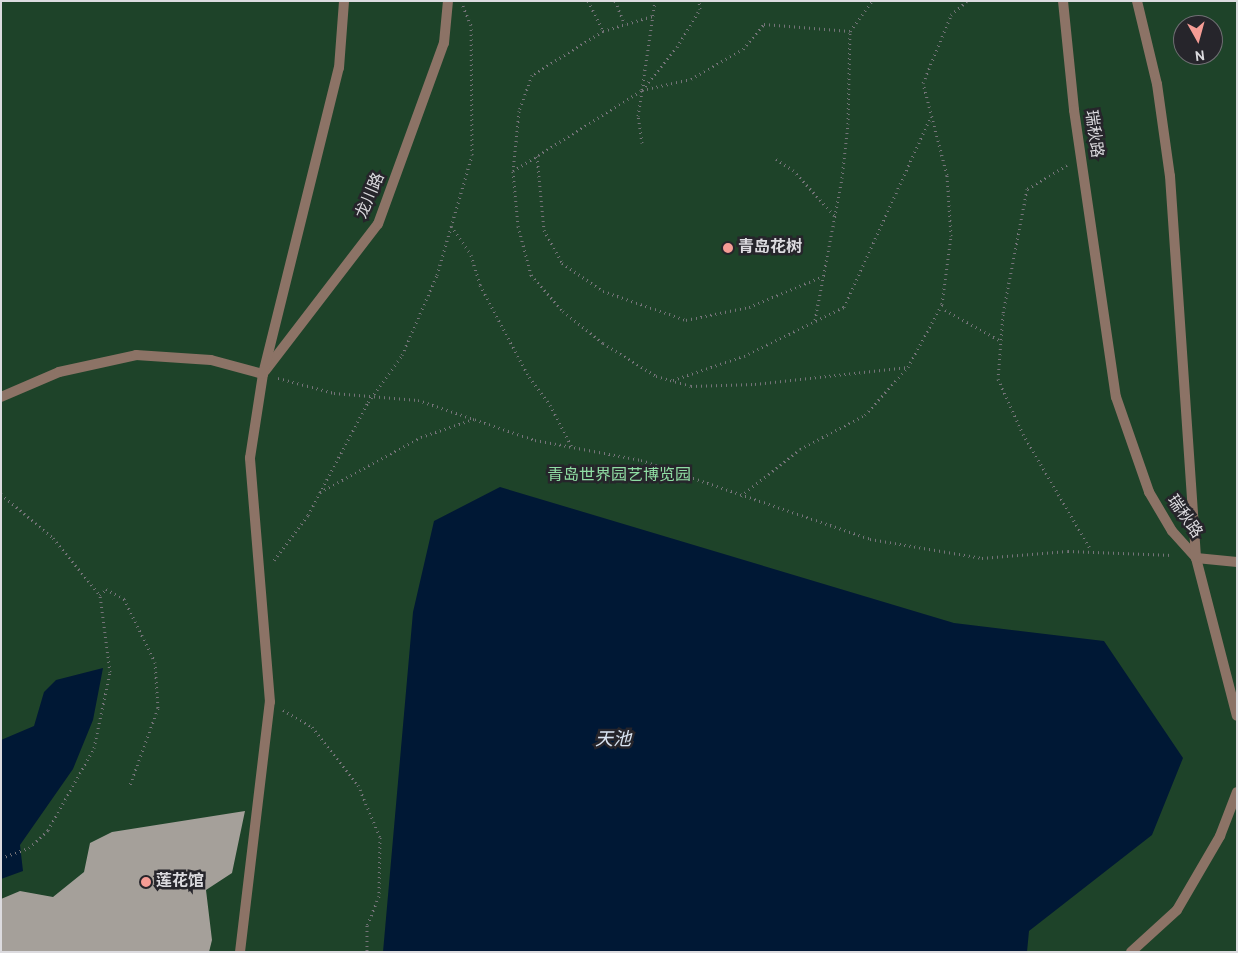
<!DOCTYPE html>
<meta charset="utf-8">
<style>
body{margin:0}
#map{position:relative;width:1238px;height:953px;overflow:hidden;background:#302f35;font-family:Overpass,"Noto Sans SC",sans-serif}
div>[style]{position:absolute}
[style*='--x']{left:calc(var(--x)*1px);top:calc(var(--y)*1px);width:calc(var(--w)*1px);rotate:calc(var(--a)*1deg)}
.green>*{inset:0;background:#1e4329}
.water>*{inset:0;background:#001835}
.building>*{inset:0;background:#a5a09a}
.path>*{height:3px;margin-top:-1.5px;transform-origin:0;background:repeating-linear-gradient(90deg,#757479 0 1px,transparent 0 5px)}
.minor>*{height:10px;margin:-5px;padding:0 5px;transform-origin:5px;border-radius:5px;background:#8c7366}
.tertiary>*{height:10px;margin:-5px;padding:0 5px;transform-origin:5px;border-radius:5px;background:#8c7366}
.dots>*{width:14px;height:14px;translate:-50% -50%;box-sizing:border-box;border:2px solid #26252b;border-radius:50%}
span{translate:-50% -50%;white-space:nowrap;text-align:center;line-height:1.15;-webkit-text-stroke:5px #26252b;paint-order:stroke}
.street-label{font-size:16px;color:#dcdbdf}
.poi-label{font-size:16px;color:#dcdbdf;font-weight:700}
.left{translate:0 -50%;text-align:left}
.park-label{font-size:16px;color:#90dea4}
.water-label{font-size:18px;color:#d8e3f1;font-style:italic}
.frame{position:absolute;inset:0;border:2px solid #dcdbdf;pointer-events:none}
.north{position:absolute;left:1173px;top:15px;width:50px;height:50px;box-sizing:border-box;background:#26252b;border:1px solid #6f6e73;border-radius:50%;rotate:173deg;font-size:14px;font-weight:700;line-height:20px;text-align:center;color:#dcdbdf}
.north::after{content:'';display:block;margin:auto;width:18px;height:22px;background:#f59c95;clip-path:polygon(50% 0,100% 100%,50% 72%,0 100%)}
</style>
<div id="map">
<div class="green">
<i style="clip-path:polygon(evenodd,1px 1px,1237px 1px,1237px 952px,1px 952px,1px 1px,1183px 25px,1213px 25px,1213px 55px,1183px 55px,1183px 25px)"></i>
</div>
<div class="water">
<i style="clip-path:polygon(500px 487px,954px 623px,1104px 641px,1183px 758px,1152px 835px,1029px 931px,1027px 952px,383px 952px,413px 612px,434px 521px)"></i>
<i style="clip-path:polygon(103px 668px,93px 720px,73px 769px,20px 845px,23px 871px,1px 879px,1px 740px,34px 726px,44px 692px,56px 680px)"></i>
</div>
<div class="building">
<i style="clip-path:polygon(245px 811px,232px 873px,206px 890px,212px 940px,209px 952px,1px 952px,1px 899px,20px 891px,53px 897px,84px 872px,90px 843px,112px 832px)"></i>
</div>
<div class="path">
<i style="--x:588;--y:1;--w:34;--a:63"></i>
<i style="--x:603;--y:31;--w:84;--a:148.2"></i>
<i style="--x:532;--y:75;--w:38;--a:110"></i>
<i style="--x:519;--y:111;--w:60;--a:95.7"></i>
<i style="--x:513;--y:171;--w:55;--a:84.8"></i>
<i style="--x:518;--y:226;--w:51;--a:75.1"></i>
<i style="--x:531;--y:275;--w:48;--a:48.4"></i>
<i style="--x:563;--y:311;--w:51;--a:38.7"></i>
<i style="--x:603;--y:343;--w:62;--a:31.9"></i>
<i style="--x:656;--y:376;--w:36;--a:16"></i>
<i style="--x:691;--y:386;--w:64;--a:-1.8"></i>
<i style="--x:755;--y:384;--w:154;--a:-6.3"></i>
<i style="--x:615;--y:1;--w:25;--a:67"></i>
<i style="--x:603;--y:31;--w:52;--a:-16.7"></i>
<i style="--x:642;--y:90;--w:50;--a:-12.7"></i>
<i style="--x:691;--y:79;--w:60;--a:-30"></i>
<i style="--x:743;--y:49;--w:33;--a:-50"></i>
<i style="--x:764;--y:24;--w:86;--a:4.7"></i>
<i style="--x:642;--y:143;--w:27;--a:-98"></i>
<i style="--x:638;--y:116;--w:26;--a:-81"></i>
<i style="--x:642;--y:90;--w:55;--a:-50.9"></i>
<i style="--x:677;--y:47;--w:44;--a:-58.8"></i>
<i style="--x:700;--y:9;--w:8;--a:-97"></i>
<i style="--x:537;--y:156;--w:74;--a:84.6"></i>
<i style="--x:544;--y:230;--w:38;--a:61"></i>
<i style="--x:562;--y:263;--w:50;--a:34.3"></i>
<i style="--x:603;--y:291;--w:88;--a:19.3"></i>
<i style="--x:686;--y:320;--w:64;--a:-11.7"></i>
<i style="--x:749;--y:307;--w:80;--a:-22.7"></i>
<i style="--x:776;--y:159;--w:20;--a:33"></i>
<i style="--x:793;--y:170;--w:61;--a:47.7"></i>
<i style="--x:1067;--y:165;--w:47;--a:149"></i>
<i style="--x:1027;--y:189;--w:127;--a:100.9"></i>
<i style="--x:1003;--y:314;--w:65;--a:94.4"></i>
<i style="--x:998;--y:379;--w:60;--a:65.6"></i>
<i style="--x:1023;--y:434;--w:134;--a:59.6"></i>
<i style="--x:513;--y:171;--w:152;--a:-32.1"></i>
<i style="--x:642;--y:90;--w:90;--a:-81.7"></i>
<i style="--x:451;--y:226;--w:35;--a:55"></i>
<i style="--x:471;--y:255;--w:31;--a:73"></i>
<i style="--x:480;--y:285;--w:104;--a:62"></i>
<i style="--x:529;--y:377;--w:35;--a:53"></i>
<i style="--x:550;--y:405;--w:47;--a:62.4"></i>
<i style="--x:945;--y:310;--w:64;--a:29"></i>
<i style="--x:815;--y:320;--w:145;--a:-79.2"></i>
<i style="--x:842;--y:178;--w:54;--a:-83.7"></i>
<i style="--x:848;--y:124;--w:93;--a:-88.8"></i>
<i style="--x:850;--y:31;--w:37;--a:-54"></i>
<i style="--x:278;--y:378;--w:58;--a:15"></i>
<i style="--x:334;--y:393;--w:84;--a:4.8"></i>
<i style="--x:418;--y:400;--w:124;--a:18.9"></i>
<i style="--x:535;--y:440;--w:108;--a:10.7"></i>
<i style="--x:641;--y:460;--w:242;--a:19"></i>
<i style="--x:870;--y:539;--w:114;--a:9.6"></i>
<i style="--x:982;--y:558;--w:86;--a:-4.7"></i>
<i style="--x:1068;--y:551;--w:105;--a:2.2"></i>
<i style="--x:673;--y:380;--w:75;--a:-18.7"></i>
<i style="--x:744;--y:356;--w:111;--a:-26.1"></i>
<i style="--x:844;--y:307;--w:210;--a:-65.5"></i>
<i style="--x:320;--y:492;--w:115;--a:-28.6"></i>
<i style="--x:421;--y:437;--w:56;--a:-18.8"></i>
<i style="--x:1;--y:494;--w:68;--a:40.2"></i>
<i style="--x:53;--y:538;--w:74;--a:50.5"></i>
<i style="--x:741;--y:496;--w:75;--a:-38.5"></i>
<i style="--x:800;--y:449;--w:73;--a:-27.6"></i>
<i style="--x:865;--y:415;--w:64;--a:-48.1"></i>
<i style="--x:908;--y:367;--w:72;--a:-61.6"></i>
<i style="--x:942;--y:304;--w:69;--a:-82.5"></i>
<i style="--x:951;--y:236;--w:61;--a:-93.8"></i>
<i style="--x:947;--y:175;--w:95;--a:-104.6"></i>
<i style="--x:923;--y:83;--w:74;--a:-67.6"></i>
<i style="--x:951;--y:15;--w:21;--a:-41"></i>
<i style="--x:274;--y:560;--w:56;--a:-52.9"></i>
<i style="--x:308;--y:515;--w:128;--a:-62"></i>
<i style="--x:368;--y:402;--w:58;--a:-54.1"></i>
<i style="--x:402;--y:355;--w:87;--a:-66.4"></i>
<i style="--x:437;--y:275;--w:125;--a:-73.7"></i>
<i style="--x:472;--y:155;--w:130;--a:-90.4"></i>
<i style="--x:471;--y:25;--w:23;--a:-113"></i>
<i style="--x:283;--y:710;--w:34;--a:30"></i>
<i style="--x:312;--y:727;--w:74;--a:51.6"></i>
<i style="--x:358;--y:785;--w:56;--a:67.1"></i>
<i style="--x:380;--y:837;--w:59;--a:91"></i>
<i style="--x:379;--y:896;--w:31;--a:112"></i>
<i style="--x:367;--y:925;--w:27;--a:90"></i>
<i style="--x:1;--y:858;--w:30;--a:-20"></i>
<i style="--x:29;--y:848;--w:26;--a:-43"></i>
<i style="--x:48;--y:830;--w:94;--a:-60.7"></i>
<i style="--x:94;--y:748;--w:78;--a:-78.1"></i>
<i style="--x:110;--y:672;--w:78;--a:-97.4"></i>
<i style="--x:100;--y:595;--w:8;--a:-45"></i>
<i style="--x:106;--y:589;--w:21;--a:29"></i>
<i style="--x:124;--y:599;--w:70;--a:63.8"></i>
<i style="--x:155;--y:662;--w:46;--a:86.3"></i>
<i style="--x:158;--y:708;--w:82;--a:110"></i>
</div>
<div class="minor">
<i style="--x:265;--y:371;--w:185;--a:-52.5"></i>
<i style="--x:378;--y:224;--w:193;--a:-70"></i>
<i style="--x:444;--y:43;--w:42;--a:-84.6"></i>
<i style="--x:1;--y:397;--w:63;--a:-23.3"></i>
<i style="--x:59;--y:372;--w:79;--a:-12.4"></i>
<i style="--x:136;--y:355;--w:75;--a:3.8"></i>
<i style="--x:211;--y:360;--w:54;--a:15.1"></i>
<i style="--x:1237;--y:562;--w:41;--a:-174.4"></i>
<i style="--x:1196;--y:558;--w:163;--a:75.5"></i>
<i style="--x:240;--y:952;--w:252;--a:-83.2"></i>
<i style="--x:270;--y:702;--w:245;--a:-94.7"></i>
<i style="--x:250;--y:458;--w:85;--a:-81.2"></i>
<i style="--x:263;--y:374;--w:315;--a:-76.1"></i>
<i style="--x:339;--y:68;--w:67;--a:-85.7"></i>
<i style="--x:1131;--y:952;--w:62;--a:-42.4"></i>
<i style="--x:1177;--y:910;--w:86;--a:-59.8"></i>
<i style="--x:1220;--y:836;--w:47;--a:-68.9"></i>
</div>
<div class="tertiary">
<i style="--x:1063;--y:1;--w:110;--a:84.2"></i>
<i style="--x:1074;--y:110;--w:290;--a:81.7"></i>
<i style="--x:1116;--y:397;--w:101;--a:70.8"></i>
<i style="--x:1149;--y:492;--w:45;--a:59.5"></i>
<i style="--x:1172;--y:531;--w:36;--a:48"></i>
<i style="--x:1137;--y:1;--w:85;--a:76.5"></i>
<i style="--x:1157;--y:84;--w:93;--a:82"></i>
<i style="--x:1170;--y:176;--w:383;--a:86.1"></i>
</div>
<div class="dots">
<i style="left:728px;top:248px;background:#f59c95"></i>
<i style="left:146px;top:882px;background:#f59c95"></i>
</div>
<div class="street-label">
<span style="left:1093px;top:134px;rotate:82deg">瑞秋路</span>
<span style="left:371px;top:196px;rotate:-67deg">龙川路</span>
<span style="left:1184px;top:517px;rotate:55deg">瑞秋路</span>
</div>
<div class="poi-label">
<span class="left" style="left:738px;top:248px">青岛花树</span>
<span class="left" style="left:156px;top:882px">莲花馆</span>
</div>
<div class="park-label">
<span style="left:619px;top:476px">青岛世界园艺博览园</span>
</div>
<div class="water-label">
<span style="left:613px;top:741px">天池</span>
</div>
<div class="frame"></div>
<div class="north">N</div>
</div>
